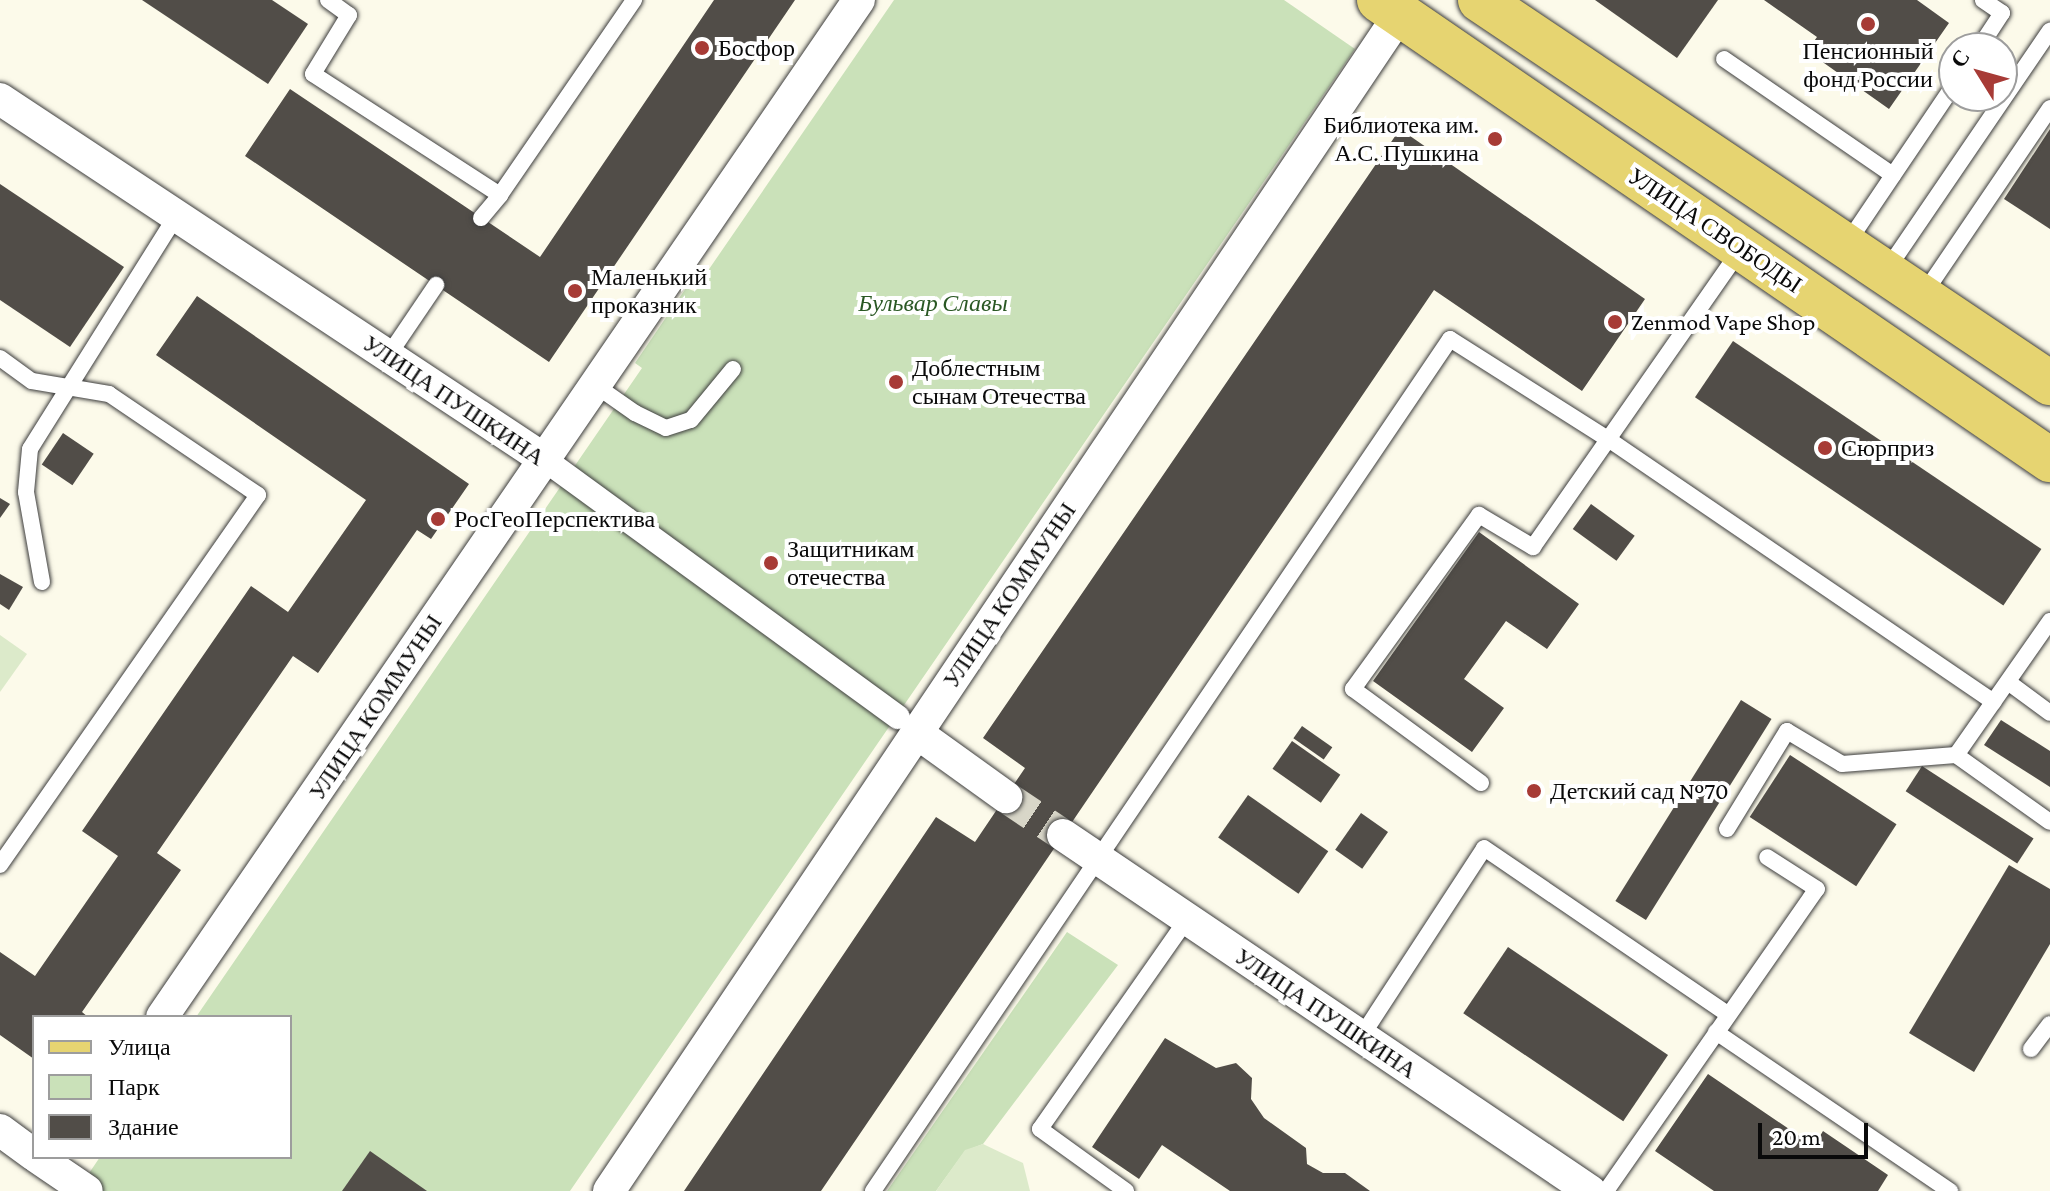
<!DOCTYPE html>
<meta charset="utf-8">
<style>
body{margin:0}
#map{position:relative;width:2050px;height:1191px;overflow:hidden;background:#fcfaea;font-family:"Crimson Pro",serif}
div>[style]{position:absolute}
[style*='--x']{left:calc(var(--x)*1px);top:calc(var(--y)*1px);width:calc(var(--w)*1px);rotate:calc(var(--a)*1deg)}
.green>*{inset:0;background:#cae1b9}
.pitch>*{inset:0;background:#dceaca}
.building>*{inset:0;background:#514d48;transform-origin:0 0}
.minor-tunnel>*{height:32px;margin-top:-16px;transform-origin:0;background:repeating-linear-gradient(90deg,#d8d6c8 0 32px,transparent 0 48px)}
.roads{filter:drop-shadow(0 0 2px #3d3d3d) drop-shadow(0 0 2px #3d3d3d)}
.service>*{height:16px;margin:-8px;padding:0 8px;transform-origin:8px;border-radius:8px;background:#fff}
.pedestrian>*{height:24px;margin:-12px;padding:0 12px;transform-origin:12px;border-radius:12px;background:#fff}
.minor>*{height:32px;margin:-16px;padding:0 16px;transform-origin:16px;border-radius:16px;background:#fff}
.primary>*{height:44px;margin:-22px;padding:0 22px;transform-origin:22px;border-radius:22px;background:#e6d471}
.dots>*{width:22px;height:22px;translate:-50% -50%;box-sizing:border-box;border:4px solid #fff;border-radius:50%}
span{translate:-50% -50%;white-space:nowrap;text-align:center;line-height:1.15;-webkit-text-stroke:8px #fff;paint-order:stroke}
.poi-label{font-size:24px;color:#0a0a0a}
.left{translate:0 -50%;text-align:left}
.right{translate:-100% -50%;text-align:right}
.street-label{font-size:24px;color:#0a0a0a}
.park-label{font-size:24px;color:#2a5824;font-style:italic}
.legend{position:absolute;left:32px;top:1015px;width:260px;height:144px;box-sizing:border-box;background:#fff;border:2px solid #9d9d9d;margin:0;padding:10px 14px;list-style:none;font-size:24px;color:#0a0a0a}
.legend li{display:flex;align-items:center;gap:16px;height:40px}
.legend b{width:40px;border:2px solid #9d9d9d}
.north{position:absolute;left:1938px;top:32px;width:80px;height:80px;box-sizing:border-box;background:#fff;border:2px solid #9d9d9d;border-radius:50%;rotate:307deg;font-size:22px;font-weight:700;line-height:32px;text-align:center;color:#0a0a0a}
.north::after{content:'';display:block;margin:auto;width:28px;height:36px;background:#a73b36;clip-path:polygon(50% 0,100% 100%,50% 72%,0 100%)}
.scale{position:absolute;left:1758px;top:1123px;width:110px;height:36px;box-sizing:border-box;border:4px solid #0a0a0a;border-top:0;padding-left:10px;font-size:24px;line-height:28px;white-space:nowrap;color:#0a0a0a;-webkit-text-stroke:6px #fff;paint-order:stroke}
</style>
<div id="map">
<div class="green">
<i style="clip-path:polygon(894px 0,1284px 0,1355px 49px,570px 1191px,77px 1191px,100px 1157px,290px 1157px,290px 1017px,196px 1017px,642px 368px,635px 363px,686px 288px,694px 291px)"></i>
<i style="clip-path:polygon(1067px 932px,1118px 965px,983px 1144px,965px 1151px,936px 1191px,887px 1191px)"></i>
</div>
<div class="pitch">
<i style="clip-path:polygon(0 635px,27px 654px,0 692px)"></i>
<i style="clip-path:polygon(983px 1144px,1023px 1163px,1030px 1191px,936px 1191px,965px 1150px)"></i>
</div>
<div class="building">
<i style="clip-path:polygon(142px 0,272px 0,308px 24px,268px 84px)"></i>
<i style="clip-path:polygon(714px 0,795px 0,549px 362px,245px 156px,290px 89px,540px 257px)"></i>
<i style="clip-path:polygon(1595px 0,1718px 0,1677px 58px)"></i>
<i style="clip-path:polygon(1764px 0,1917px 0,1949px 23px,1889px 109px,1807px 51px,1817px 37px)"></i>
<i style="clip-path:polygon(1400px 129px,1645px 299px,1582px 391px,1434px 290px,821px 1191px,684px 1191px,936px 817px,975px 842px,1025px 768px,983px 738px)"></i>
<i style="clip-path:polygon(2050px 129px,2050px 229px,2004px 199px)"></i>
<i style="clip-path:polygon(0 184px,124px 267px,70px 347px,0 300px)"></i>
<i style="clip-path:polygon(197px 296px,469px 484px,431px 539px,417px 530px,318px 673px,293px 656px,157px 853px,181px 870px,82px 1012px,88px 1017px,34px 1017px,34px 1059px,0 1035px,0 952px,35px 976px,118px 856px,82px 831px,251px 586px,288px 612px,366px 500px,156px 355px)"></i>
<i style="left:1733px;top:341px;width:372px;height:68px;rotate:34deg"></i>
<i style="left:63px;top:433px;width:37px;height:38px;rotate:34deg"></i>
<i style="clip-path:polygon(0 498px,10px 504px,0 518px)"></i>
<i style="left:1591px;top:504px;width:54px;height:31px;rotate:36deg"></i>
<i style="clip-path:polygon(1479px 532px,1579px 604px,1547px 649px,1506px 621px,1464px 679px,1504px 708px,1472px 752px,1373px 681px)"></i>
<i style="clip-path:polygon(0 574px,23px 587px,9px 610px,0 604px)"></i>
<i style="left:1741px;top:700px;width:36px;height:237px;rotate:32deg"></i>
<i style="clip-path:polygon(2001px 720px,2050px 751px,2050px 787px,1984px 745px)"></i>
<i style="left:1302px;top:726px;width:37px;height:15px;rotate:35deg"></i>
<i style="left:1292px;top:741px;width:59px;height:34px;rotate:35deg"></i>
<i style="left:1790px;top:755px;width:127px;height:74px;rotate:33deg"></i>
<i style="left:1922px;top:766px;width:133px;height:30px;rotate:33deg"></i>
<i style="left:1248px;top:795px;width:98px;height:52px;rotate:35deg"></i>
<i style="left:1361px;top:813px;width:33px;height:45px;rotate:35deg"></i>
<i style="clip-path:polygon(2009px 865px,2050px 889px,2050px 944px,1974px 1072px,1909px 1033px)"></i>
<i style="left:1508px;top:947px;width:193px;height:80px;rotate:34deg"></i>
<i style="clip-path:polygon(1165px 1038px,1216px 1068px,1236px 1063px,1252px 1078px,1251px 1099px,1264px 1118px,1306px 1148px,1307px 1164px,1323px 1173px,1345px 1173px,1370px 1191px,1230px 1191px,1162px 1145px,1139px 1179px,1092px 1147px)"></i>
<i style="clip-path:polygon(1708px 1074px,1814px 1146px,1823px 1131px,1888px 1175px,1878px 1191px,1714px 1191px,1655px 1151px)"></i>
<i style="clip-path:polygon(370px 1151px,427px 1191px,342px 1191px)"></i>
</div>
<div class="minor-tunnel">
<i style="--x:1006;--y:797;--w:69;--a:33.7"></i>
</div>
<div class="roads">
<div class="service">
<i style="--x:328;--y:0;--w:26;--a:36"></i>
<i style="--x:349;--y:15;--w:69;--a:121.4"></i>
<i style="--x:313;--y:74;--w:223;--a:32.9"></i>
<i style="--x:500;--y:195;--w:237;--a:-55.5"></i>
<i style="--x:1979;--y:48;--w:42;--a:-56.7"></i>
<i style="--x:2002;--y:13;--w:23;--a:-146"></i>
<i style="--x:1724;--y:59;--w:205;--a:34.5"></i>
<i style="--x:481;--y:218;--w:30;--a:-50"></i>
<i style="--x:1846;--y:245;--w:193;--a:-56"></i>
<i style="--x:1886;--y:271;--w:291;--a:-55.7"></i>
<i style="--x:1923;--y:295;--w:226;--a:-55.8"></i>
<i style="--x:388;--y:356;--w:86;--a:-55.9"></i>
<i style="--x:0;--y:358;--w:39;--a:36"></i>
<i style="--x:32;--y:381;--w:78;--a:9.6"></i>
<i style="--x:109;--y:394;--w:180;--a:34.1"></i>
<i style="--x:258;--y:495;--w:451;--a:124.9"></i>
<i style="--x:595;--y:385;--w:49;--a:35"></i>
<i style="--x:635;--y:413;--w:34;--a:26"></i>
<i style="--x:666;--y:428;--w:26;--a:-18"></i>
<i style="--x:691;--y:420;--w:66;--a:-50.5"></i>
<i style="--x:42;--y:582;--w:91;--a:-100.1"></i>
<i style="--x:26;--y:492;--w:43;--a:-84.7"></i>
<i style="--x:30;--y:449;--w:275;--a:-57.9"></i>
<i style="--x:2050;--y:621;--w:164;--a:125"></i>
<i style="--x:1956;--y:755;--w:115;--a:35.5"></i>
<i style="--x:2008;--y:682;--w:52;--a:36.4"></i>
<i style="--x:1481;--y:783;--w:159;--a:-143.7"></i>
<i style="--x:1353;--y:689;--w:215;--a:-54.1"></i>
<i style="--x:1479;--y:515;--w:63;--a:30.7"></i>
<i style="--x:1533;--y:547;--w:363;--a:-55.1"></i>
<i style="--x:1727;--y:829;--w:115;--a:-58.5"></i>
<i style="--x:1787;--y:731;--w:64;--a:31"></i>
<i style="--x:1842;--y:764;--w:114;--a:-4.5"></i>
<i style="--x:1716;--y:1032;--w:283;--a:34.2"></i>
<i style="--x:1361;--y:1037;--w:225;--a:-56.9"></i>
<i style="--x:1484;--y:848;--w:294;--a:34.3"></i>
<i style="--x:2031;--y:1049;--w:31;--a:-53"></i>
<i style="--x:873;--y:1191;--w:1029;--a:-55.89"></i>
<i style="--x:1450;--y:339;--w:191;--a:32.4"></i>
<i style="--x:1611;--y:441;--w:463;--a:34.3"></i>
<i style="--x:1126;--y:1191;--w:106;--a:-144.2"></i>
<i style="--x:1040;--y:1129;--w:256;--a:-55"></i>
<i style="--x:1606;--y:1191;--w:368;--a:-55.1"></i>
<i style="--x:1817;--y:889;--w:59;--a:-147.4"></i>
</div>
<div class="pedestrian">
<i style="--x:544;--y:459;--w:438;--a:36.1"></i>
</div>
<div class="minor">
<i style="--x:0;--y:99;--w:652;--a:33.5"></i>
<i style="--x:917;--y:733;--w:110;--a:35.7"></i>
<i style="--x:1063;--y:835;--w:636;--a:34.04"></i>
<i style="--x:162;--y:1017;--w:1233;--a:-55.58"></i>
<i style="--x:0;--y:1130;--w:42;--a:36.3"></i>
<i style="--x:37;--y:1157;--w:60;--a:34.2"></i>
<i style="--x:609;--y:1191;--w:1418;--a:-56.1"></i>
</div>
<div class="primary">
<i style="--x:1379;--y:0;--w:814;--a:34.43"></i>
<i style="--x:1480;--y:0;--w:687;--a:33.9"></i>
</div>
</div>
<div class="dots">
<i style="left:1868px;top:24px;background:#a73b36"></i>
<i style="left:702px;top:48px;background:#a73b36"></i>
<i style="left:1495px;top:139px;background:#a73b36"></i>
<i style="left:575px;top:291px;background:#a73b36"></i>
<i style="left:1615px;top:322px;background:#a73b36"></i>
<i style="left:896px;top:382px;background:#a73b36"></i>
<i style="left:1825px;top:448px;background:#a73b36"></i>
<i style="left:438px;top:519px;background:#a73b36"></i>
<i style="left:771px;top:563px;background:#a73b36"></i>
<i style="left:1534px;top:791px;background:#a73b36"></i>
</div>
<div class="poi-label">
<span class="left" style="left:718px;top:48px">Босфор</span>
<span style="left:1868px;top:65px">Пенсионный<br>фонд России</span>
<span class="right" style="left:1479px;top:139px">Библиотека им.<br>А.С. Пушкина</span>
<span class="left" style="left:591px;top:291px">Маленький<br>проказник</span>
<span class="left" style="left:1631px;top:322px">Zenmod Vape Shop</span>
<span class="left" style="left:912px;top:382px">Доблестным<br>сынам Отечества</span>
<span class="left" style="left:1841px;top:448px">Сюрприз</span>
<span class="left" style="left:454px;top:519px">РосГеоПерспектива</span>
<span class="left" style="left:787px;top:563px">Защитникам<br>отечества</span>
<span class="left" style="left:1550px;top:791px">Детский сад №70</span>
</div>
<div class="street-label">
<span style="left:1715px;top:230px;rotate:34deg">УЛИЦА СВОБОДЫ</span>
<span style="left:454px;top:400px;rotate:34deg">УЛИЦА ПУШКИНА</span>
<span style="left:1009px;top:595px;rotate:-56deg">УЛИЦА КОММУНЫ</span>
<span style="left:375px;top:707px;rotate:-56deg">УЛИЦА КОММУНЫ</span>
<span style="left:1326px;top:1013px;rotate:34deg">УЛИЦА ПУШКИНА</span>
</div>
<div class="park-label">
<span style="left:933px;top:303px">Бульвар Славы</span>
</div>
<ul class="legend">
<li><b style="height:10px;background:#e6d471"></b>Улица</li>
<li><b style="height:22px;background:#cae1b9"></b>Парк</li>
<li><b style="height:22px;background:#514d48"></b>Здание</li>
</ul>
<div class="north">С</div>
<div class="scale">20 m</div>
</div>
